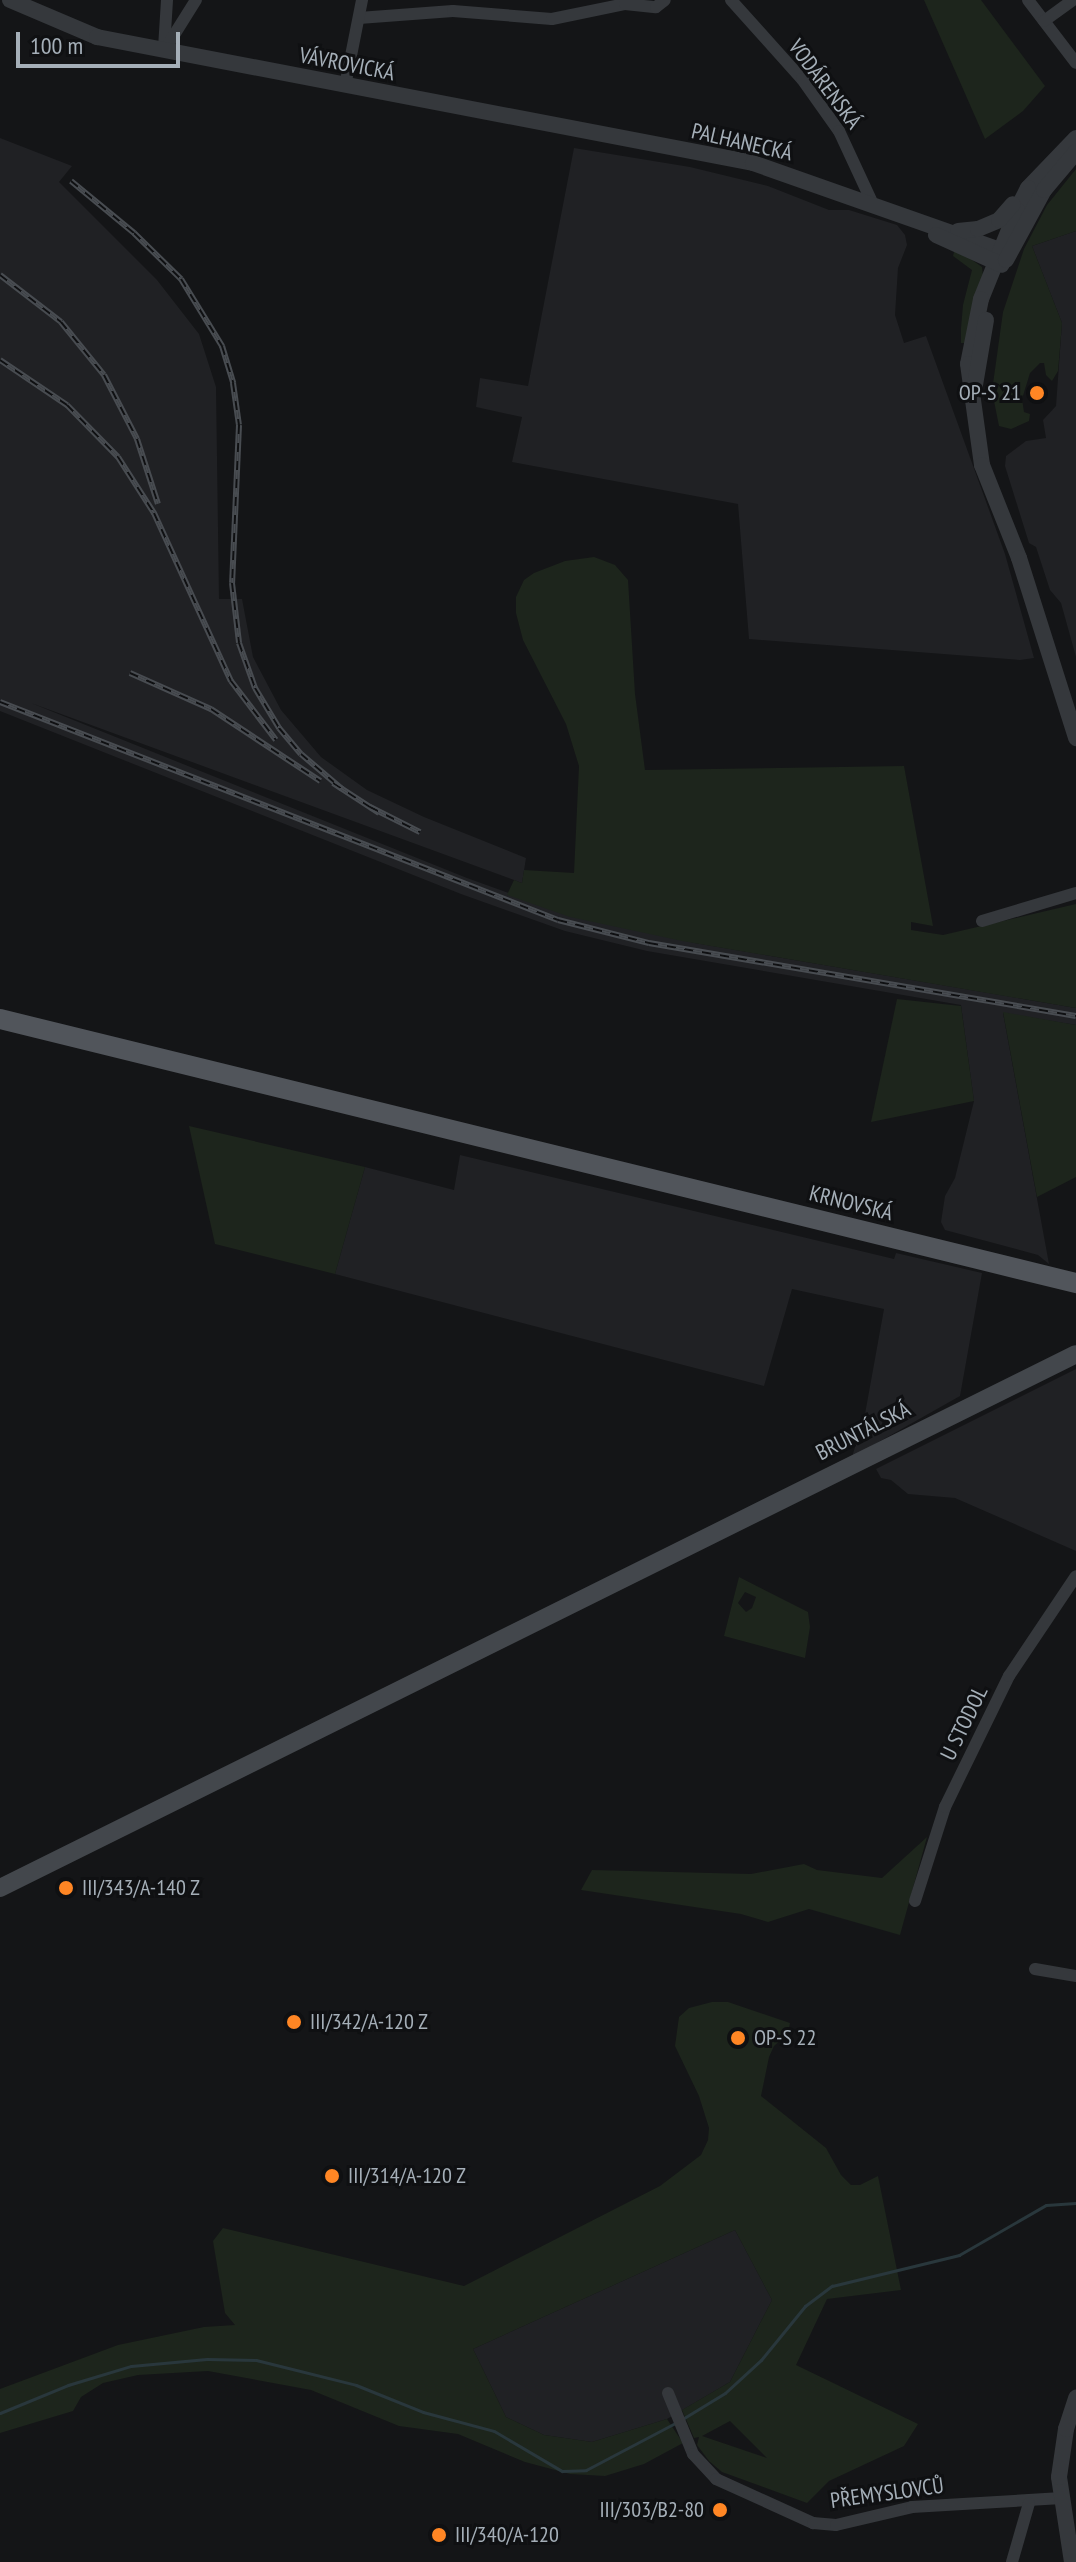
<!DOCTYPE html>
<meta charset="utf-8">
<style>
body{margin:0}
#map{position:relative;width:1076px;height:2562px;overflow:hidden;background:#141517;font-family:"PT Sans Narrow",sans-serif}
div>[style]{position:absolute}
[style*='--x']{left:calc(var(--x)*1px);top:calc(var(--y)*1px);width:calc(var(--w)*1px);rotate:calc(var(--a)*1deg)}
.built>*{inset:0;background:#202124}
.green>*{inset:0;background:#1d251c}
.stream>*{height:3px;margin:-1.5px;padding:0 1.5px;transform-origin:1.5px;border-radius:1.5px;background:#29373c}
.minor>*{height:12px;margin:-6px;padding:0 6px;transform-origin:6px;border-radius:6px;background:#35383c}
.tertiary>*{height:16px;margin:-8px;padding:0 8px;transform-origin:8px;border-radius:8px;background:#35383c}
.secondary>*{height:18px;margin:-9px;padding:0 9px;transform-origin:9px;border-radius:9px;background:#43474c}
.primary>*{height:20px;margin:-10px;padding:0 10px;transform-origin:10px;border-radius:10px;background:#51555b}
.rail>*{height:6px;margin-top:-3px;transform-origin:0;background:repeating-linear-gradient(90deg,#0f1012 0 9px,#484c51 0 18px);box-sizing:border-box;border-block:2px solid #484c51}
.dots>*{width:22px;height:22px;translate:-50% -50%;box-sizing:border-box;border:4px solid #0f1012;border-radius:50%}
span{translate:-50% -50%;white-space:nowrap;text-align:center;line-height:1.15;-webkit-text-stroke:6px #0f1012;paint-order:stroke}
.street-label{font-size:22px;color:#a5afb8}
.poi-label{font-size:22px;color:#a5afb8}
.right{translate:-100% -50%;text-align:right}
.left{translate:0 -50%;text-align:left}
.scale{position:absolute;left:16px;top:32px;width:164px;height:36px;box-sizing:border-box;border:4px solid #a5afb8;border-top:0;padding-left:10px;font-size:24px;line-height:28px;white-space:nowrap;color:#a5afb8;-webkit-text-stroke:6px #0f1012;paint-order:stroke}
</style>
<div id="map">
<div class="built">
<i style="clip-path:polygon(0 138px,72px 166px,59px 182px,157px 280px,199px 334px,216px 387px,219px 599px,242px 599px,253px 657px,281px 710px,321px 757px,367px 790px,424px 817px,526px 858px,522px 883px,31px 703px,467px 878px,570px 915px,695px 943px,1076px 1008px,1076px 1025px,1003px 1013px,1049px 1264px,1038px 1255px,945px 1230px,941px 1222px,945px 1196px,955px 1178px,974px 1101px,961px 1005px,647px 951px,565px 931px,461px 894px,0 711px)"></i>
<i style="clip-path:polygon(574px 148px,690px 167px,768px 186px,829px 210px,849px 210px,897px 225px,905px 235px,907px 245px,898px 268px,895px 315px,904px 343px,926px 336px,1005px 554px,1034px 658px,1020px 660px,749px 639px,738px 504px,512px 462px,522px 417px,476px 407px,480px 378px,528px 386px)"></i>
<i style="clip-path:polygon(1076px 231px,1076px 657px,1061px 603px,1050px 590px,1036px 547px,1029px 543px,1005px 466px,1006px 456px,1026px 441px,1046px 438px,1043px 420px,1056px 406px,1062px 323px,1032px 246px)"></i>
<i style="clip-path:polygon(460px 1155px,894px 1259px,896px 1253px,982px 1273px,960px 1396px,852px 1457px,865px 1414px,884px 1309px,792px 1289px,764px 1386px,335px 1274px,365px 1167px,454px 1190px)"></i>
<i style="clip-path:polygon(1076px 1369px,1076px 1551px,955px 1498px,908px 1494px,891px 1480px,881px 1478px,876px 1469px)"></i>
<i style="clip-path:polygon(735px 2230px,772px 2300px,730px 2382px,667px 2419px,592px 2442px,544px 2435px,506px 2417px,473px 2349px)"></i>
</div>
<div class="green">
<i style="clip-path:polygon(924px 0,981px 0,1045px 86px,1023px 111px,985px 139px)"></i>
<i style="clip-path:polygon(1076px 169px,1076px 231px,1032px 246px,1062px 323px,1058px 371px,1052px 381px,1046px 375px,1044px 363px,1040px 363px,1030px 373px,1022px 399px,1024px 412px,1030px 414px,1029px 421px,1011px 429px,999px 426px,992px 391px,1003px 312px,1024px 249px,1047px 205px)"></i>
<i style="clip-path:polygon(955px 248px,982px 267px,983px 276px,969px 343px,961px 343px,961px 328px,963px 305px,972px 270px,953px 256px)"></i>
<i style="clip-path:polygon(594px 557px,615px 565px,628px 580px,635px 694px,645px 770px,904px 766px,933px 926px,911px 922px,911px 930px,943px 935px,1076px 904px,1076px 1008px,682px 941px,570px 917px,507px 895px,514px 880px,522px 883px,524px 870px,574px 873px,579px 766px,566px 724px,523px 640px,516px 613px,516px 597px,524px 580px,534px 573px,565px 561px)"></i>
<i style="clip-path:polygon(897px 999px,961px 1006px,974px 1101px,871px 1122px)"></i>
<i style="clip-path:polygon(1003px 1012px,1076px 1025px,1076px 1177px,1037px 1197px)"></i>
<i style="clip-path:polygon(189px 1126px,365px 1167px,335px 1274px,215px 1244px)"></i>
<i style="clip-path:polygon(evenodd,739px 1577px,808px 1612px,810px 1627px,805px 1658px,724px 1636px,739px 1577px,745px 1592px,756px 1597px,752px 1608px,746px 1612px,738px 1603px,745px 1592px)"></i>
<i style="clip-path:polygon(927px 1837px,900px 1935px,809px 1909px,768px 1922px,741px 1914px,581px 1890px,592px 1870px,751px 1874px,804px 1864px,817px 1870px,882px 1878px)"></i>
<i style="clip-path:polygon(evenodd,712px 2002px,728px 2002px,790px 2023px,788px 2034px,774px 2046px,769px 2057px,761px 2096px,826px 2148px,841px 2175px,851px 2185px,860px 2185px,878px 2176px,901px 2290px,827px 2299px,796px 2365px,918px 2424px,904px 2446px,829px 2481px,807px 2503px,722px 2472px,709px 2461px,697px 2445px,699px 2437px,694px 2438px,682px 2410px,730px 2382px,772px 2300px,735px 2230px,473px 2349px,506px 2417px,544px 2435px,592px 2442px,667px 2419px,683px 2443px,644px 2464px,605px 2476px,570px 2474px,525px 2462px,458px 2434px,399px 2426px,311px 2390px,208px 2371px,138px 2375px,103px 2383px,81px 2397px,73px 2411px,0 2433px,0 2389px,118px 2345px,204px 2327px,235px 2325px,225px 2313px,213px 2241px,223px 2228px,464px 2286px,660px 2186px,701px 2155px,708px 2140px,709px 2128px,699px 2096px,675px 2046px,679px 2017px,689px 2008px,712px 2002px,730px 2421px,767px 2458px,702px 2436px,730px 2421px)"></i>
</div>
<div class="stream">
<i style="--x:0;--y:2413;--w:74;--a:-22.4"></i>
<i style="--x:68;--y:2385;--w:66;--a:-16.8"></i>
<i style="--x:131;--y:2366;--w:76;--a:-5.3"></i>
<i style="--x:207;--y:2359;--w:49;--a:1.2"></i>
<i style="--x:256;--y:2360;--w:103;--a:14"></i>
<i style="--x:356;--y:2385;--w:72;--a:21.9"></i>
<i style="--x:423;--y:2412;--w:73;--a:15"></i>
<i style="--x:494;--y:2431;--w:79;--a:30.5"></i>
<i style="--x:562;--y:2471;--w:24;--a:-2"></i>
<i style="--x:586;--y:2470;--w:103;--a:-27.8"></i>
<i style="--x:684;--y:2418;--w:48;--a:-31.4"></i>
<i style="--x:725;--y:2393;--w:49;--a:-42.5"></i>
<i style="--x:761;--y:2360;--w:70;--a:-50.8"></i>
<i style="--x:805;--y:2306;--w:34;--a:-37"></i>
<i style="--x:832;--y:2286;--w:131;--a:-13.7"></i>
<i style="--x:959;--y:2255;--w:100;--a:-29.9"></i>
<i style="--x:1046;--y:2205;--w:30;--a:-4"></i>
</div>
<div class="minor">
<i style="--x:731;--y:0;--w:106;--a:48.1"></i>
<i style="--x:802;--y:79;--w:64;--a:54.6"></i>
<i style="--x:839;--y:131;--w:78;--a:65.1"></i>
<i style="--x:1028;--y:0;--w:79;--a:52.7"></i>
<i style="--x:359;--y:18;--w:94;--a:-4.3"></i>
<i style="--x:453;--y:11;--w:99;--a:4.6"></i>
<i style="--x:552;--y:19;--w:75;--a:-11.6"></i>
<i style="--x:625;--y:4;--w:31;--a:6"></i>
<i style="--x:656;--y:7;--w:11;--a:-38"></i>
<i style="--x:1044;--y:21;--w:36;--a:-36"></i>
<i style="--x:164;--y:48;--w:48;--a:-86.4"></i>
<i style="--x:164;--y:51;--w:60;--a:-57.9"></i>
<i style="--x:345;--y:86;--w:88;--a:-78.8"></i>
<i style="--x:982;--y:921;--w:98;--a:-16.6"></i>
<i style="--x:915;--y:1901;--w:99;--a:-72.3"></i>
<i style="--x:945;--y:1807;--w:146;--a:-64"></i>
<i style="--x:1009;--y:1676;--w:120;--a:-56.2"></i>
<i style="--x:1035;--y:1969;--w:42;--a:9.7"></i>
<i style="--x:668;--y:2393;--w:66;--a:67.7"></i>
<i style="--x:693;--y:2454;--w:34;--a:47"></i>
<i style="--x:716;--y:2479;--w:107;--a:24.4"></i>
<i style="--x:813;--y:2523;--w:23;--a:5"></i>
<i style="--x:836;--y:2525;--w:78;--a:-13.3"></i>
<i style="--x:912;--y:2507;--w:150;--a:-3.4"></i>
<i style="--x:1012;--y:2562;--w:61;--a:-73.9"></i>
</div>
<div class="tertiary">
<i style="--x:10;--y:0;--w:95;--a:23"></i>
<i style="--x:97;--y:37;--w:668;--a:10.87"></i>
<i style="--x:753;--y:163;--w:271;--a:19.4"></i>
<i style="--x:1076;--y:138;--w:69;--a:133.8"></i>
<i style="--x:1028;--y:188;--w:25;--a:117"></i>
<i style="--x:1017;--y:210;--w:96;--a:112"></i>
<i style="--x:981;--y:299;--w:66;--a:101.3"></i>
<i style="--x:968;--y:364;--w:102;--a:82.1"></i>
<i style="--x:982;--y:465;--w:100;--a:68.3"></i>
<i style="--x:1019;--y:558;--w:189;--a:72.4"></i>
<i style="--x:958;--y:231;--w:20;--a:-6"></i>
<i style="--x:978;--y:229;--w:23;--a:-23"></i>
<i style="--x:999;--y:220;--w:21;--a:-49"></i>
<i style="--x:936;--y:235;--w:72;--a:24.4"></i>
<i style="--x:1006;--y:260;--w:80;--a:-61.5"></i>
<i style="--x:1044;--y:190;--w:50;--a:-49.9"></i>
<i style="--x:974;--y:391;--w:72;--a:-80.4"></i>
<i style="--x:1072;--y:2562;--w:86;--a:-98.7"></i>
<i style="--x:1059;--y:2477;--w:49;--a:-81.7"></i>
<i style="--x:1066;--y:2429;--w:33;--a:-72"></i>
</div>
<div class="secondary">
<i style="--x:0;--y:1888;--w:1201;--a:-26.39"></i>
</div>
<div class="primary">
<i style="--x:0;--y:1019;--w:1108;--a:13.79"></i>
</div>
<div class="rail">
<i style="--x:71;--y:181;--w:82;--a:39.5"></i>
<i style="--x:134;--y:233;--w:66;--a:44.4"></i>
<i style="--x:181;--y:279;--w:79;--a:58.5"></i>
<i style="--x:222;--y:346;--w:39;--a:73"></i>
<i style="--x:233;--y:383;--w:42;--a:81.9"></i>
<i style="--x:239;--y:425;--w:158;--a:92.5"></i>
<i style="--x:232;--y:583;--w:60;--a:83.3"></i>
<i style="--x:239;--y:643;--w:48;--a:70.4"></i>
<i style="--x:255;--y:688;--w:47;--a:59"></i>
<i style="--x:279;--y:728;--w:34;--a:50"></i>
<i style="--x:301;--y:754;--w:54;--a:40.5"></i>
<i style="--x:0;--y:275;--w:77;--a:37.6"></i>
<i style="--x:61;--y:322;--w:68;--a:50.9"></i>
<i style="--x:104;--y:375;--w:72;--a:62.7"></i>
<i style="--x:137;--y:439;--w:68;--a:72.1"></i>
<i style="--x:0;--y:360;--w:81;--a:33.9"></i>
<i style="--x:67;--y:405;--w:73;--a:45.6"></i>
<i style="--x:118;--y:457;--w:67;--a:57.3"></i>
<i style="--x:154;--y:513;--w:185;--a:65.4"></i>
<i style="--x:231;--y:681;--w:74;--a:52.7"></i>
<i style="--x:130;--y:673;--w:89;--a:24"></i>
<i style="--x:211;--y:709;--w:131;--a:33.4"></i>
<i style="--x:0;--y:702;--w:599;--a:21.34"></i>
<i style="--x:558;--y:920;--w:94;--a:14.2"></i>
<i style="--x:649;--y:943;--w:433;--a:9.7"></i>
<i style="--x:333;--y:783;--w:55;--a:33.1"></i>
<i style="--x:370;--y:807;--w:56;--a:26.6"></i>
</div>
<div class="dots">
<i style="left:1037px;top:393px;background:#ff8624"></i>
<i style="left:66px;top:1888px;background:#ff8624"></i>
<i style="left:294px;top:2022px;background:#ff8624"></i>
<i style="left:738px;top:2038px;background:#ff8624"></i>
<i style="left:332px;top:2176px;background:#ff8624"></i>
<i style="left:720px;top:2510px;background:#ff8624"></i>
<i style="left:439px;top:2535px;background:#ff8624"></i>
</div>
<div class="street-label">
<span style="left:347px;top:64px;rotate:11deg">VÁVROVICKÁ</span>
<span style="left:825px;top:84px;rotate:53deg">VODÁRENSKÁ</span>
<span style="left:742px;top:142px;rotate:13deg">PALHANECKÁ</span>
<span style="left:851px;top:1203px;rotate:14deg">KRNOVSKÁ</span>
<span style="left:863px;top:1431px;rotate:-27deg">BRUNTÁLSKÁ</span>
<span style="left:964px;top:1723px;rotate:-64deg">U STODOL</span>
<span style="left:887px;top:2493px;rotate:-8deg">PŘEMYSLOVCŮ</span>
</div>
<div class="poi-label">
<span class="right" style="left:1021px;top:393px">OP-S 21</span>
<span class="left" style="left:82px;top:1888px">III/343/A-140 Z</span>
<span class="left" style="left:310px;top:2022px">III/342/A-120 Z</span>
<span class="left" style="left:754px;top:2038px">OP-S 22</span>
<span class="left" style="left:348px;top:2176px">III/314/A-120 Z</span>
<span class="right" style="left:704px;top:2510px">III/303/B2-80</span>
<span class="left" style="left:455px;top:2535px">III/340/A-120</span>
</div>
<div class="scale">100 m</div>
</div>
